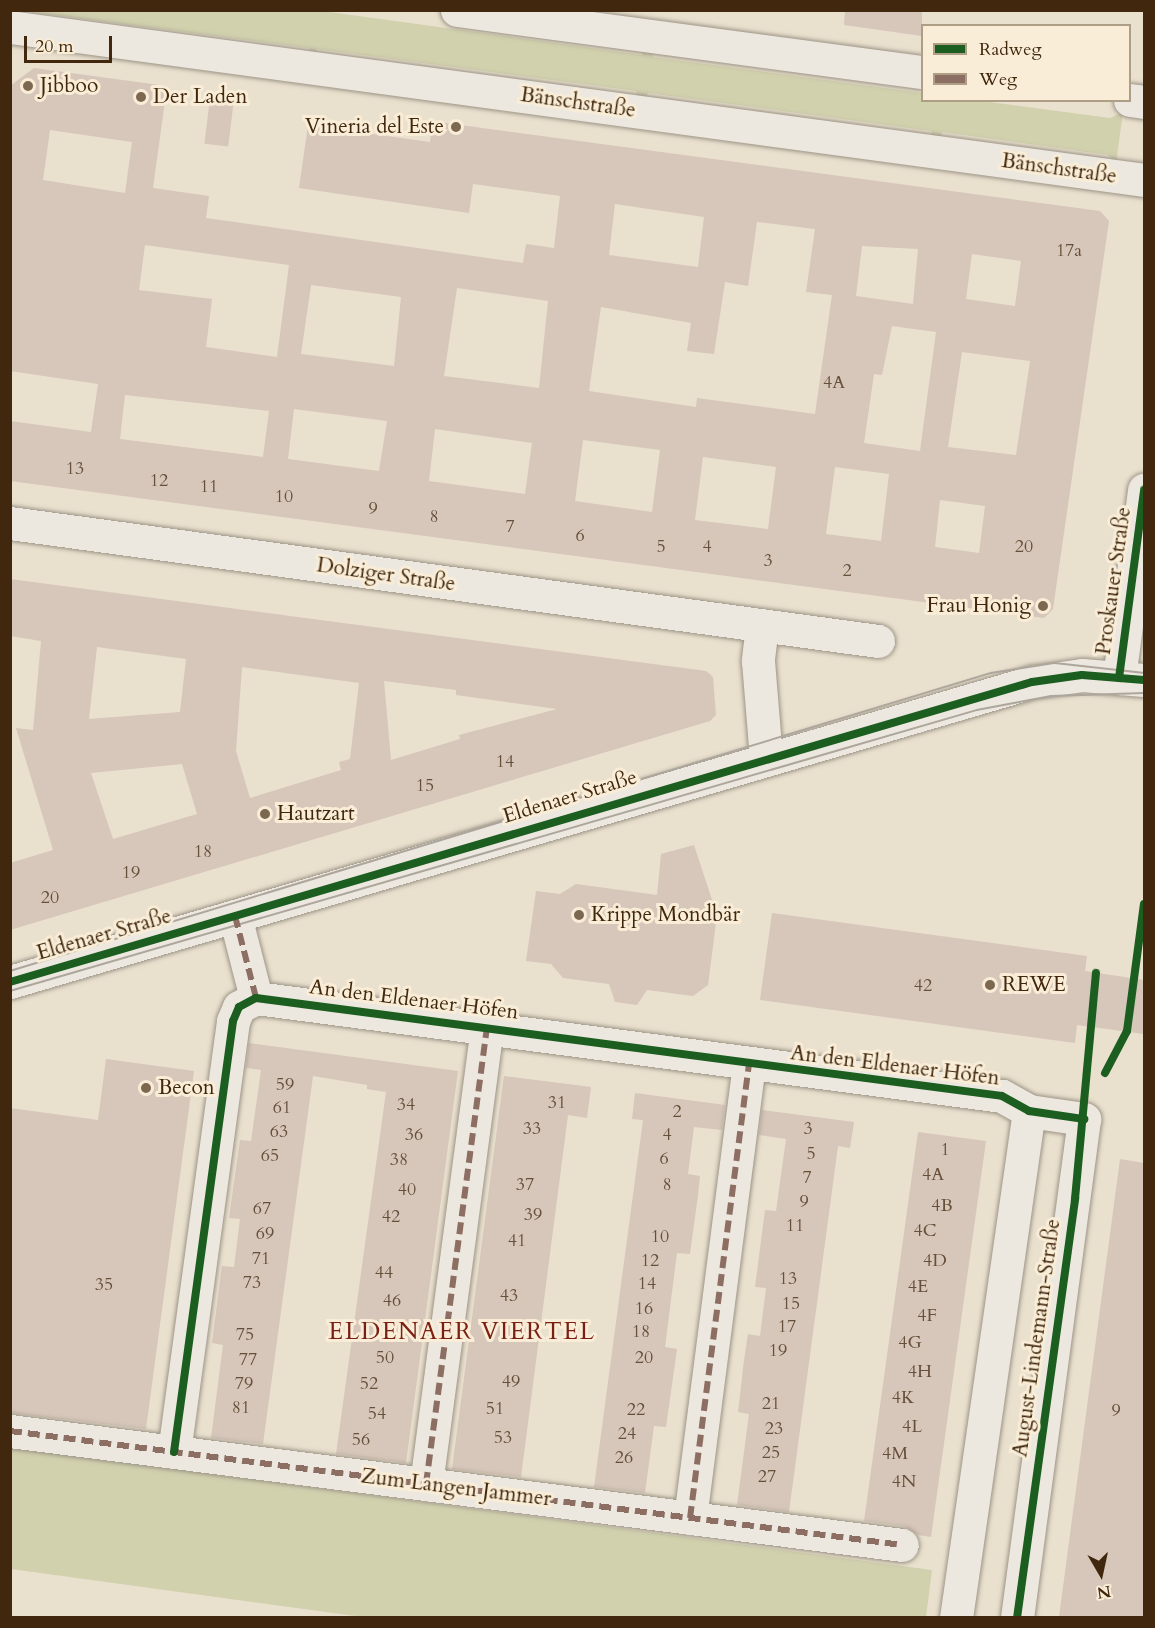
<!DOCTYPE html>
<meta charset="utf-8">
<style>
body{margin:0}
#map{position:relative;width:1155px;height:1628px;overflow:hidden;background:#eae0ce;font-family:Cardo,serif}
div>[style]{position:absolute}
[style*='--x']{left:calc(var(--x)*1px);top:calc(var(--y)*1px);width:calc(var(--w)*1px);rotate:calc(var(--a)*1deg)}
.green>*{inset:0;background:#d1d1ae}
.building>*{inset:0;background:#d7c6ba;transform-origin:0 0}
.roads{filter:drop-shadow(0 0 2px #9c9486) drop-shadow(0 0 2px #9c9486)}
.minor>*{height:33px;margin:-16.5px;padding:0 16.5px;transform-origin:16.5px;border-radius:16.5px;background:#ede8df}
.tertiary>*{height:33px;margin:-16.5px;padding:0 16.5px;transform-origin:16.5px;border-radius:16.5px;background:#ede8df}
.tram>*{height:1.5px;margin:-0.75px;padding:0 0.75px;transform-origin:0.75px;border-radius:0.75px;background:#ada69c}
.quiet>*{height:6px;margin-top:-3px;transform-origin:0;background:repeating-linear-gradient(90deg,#8d6e63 0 12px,transparent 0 18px)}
.cycleway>*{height:8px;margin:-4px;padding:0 4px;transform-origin:4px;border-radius:4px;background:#1b5e20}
.dots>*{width:16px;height:16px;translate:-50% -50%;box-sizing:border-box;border:3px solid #f9edd7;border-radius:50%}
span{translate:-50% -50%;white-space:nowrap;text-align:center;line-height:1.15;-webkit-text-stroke:6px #f9edd7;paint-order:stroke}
.number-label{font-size:18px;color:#67503a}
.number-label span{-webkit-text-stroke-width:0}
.poi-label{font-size:21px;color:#40270d}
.left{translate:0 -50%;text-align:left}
.right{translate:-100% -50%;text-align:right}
.street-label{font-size:21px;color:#40270d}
.quarter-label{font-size:24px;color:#7a1f14;letter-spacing:1.5px}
.frame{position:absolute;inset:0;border:12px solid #40270d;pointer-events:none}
.legend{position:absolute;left:921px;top:24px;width:210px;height:78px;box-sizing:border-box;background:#f9edd7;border:2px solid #af9e86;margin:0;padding:8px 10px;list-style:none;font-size:18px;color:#40270d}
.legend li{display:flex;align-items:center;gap:12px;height:30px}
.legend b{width:30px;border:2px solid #af9e86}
.north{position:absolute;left:1071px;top:1544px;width:60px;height:60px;-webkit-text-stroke:4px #f9edd7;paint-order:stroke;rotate:171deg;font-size:16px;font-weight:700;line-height:24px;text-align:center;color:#40270d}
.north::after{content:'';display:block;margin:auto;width:21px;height:27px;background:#40270d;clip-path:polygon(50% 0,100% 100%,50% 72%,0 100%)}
.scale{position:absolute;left:24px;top:36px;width:88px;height:27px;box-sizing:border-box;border:3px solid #40270d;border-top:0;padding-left:8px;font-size:18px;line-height:21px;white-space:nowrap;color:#40270d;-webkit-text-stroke:4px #f9edd7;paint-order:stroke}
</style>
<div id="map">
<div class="green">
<i style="clip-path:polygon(23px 11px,322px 11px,642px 55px,644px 48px,652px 49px,653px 57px,922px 93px,922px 100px,982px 101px,1110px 118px,1123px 112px,1116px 164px,1108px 155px,942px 132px,940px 139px,933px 138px,931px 131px,648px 93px,645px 100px,638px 99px,636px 91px,317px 49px,316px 56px,309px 55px,309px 48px)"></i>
<i style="clip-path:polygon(11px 1447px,932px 1570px,926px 1617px,370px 1618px,11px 1569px)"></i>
</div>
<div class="building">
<i style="clip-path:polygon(845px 10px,922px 10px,922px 36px,844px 25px)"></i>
<i style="clip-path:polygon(evenodd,34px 68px,167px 86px,153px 188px,209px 196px,206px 218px,523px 263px,526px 244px,554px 248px,560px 196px,473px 184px,469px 213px,299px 188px,308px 125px,430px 142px,432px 121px,453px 124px,1100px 211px,1109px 221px,1053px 609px,1044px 618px,10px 481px,10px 421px,91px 432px,98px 384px,10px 371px,10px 86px,34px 68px,50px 130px,132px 142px,125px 193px,43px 180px,50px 130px,34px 68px,615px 204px,704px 217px,698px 267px,609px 255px,615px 204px,34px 68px,757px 222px,815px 229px,806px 292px,832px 295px,815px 414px,697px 398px,696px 407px,589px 391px,601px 307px,691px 323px,687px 351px,714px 354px,725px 282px,748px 286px,757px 222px,34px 68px,145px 245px,289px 265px,277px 357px,206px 347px,212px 299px,139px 290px,145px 245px,34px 68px,862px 246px,918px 249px,913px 304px,856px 296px,862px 246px,34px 68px,972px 254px,1021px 261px,1015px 306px,966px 299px,972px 254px,34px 68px,311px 285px,401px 297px,394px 366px,301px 354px,311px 285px,34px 68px,457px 288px,548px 301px,539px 388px,444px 376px,457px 288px,34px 68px,892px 326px,936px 332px,920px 451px,864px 443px,874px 374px,882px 375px,892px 326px,34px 68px,962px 352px,1030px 361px,1016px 455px,948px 447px,962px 352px,34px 68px,125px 395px,269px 411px,263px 457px,120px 439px,125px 395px,34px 68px,294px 409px,387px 421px,379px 471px,288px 459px,294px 409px,34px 68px,435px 429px,532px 443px,525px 494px,429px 481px,435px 429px,34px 68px,583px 440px,660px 450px,652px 512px,575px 501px,583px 440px,34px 68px,703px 457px,776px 467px,768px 529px,695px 520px,703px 457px,34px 68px,835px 467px,889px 474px,881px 541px,826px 534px,835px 467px,34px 68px,940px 500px,985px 506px,979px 553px,935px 547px,940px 500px)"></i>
<i style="left:210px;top:98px;width:24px;height:46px;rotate:7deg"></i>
<i style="clip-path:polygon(evenodd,10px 579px,706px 671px,713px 677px,716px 715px,710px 721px,10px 930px,10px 863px,53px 850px,16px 728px,33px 730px,41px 641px,10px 636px,10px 579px,97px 647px,186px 659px,180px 712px,89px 719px,97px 647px,10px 579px,242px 667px,359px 683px,350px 759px,339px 762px,341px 770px,250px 798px,236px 751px,242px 667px,10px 579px,384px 681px,456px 690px,456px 695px,557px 709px,459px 735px,460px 739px,391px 760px,384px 681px,10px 579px,182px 764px,197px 814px,113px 839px,91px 773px,182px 764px)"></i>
<i style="clip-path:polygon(694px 845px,717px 915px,708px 985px,693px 996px,647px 990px,637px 1005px,615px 1002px,609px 984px,563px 978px,551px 964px,526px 961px,536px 891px,560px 894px,576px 884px,657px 895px,661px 854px)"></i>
<i style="clip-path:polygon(772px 913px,1087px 956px,1085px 971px,1144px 980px,1144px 1034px,1077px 1025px,1075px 1043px,760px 1000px)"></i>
<i style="clip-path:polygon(249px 1043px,458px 1071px,406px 1463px,336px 1454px,386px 1092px,367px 1089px,367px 1085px,313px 1076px,263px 1444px,211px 1438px,223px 1345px,212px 1343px,222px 1266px,234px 1267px,240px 1219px,229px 1218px,240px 1140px,251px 1141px,261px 1070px,246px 1068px)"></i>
<i style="clip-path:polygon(106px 1059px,194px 1071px,146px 1429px,10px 1413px,10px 1108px,98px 1120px)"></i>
<i style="clip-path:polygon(504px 1076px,591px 1087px,587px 1118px,568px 1115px,521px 1477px,452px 1469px)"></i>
<i style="clip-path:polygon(635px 1093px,725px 1105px,722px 1130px,694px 1127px,688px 1174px,700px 1176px,698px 1195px,690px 1254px,677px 1253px,665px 1347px,677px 1349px,666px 1427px,654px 1426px,645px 1493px,594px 1487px,643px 1120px,632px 1119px)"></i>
<i style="clip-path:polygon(762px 1110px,854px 1122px,850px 1148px,838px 1146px,789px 1512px,737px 1505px,749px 1414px,738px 1412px,744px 1360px,748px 1334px,760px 1336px,766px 1288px,755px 1287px,765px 1210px,776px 1211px,786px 1139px,759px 1135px)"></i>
<i style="clip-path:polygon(918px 1132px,986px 1141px,931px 1537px,918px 1535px,904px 1526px,864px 1521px)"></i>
<i style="clip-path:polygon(1120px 1159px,1144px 1163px,1144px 1617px,1059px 1617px)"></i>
</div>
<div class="roads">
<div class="minor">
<i style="--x:457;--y:10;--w:469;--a:7.6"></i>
<i style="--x:10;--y:27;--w:1144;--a:7.68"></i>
<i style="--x:1130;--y:100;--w:14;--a:8"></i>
<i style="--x:10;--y:523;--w:876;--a:7.74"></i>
<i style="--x:762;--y:626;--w:35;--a:97"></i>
<i style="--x:758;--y:661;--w:97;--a:85.3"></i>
<i style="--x:235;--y:916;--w:85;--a:75.6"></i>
<i style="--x:10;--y:1431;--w:899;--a:7.28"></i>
<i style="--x:174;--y:1452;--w:435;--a:-82.2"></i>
<i style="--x:233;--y:1021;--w:15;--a:-67"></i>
<i style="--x:239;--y:1007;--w:19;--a:-28"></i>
<i style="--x:256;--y:998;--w:752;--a:7.48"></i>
<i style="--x:1002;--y:1096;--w:31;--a:29"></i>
<i style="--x:1029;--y:1111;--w:56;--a:8.3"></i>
<i style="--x:1084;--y:1119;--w:503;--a:97.65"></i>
<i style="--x:426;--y:1484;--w:461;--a:-82.4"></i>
<i style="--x:690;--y:1518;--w:457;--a:-82.6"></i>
<i style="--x:956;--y:1618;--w:512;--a:-81.81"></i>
</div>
<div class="tertiary">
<i style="--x:1119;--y:678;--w:190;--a:-82.4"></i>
<i style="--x:10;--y:982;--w:1065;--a:-16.36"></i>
<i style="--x:1032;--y:682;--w:50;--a:-8"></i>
<i style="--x:1082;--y:675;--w:62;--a:4.6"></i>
</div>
</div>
<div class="tram">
<i style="--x:10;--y:971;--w:1025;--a:-16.9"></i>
<i style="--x:991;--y:673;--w:65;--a:-8.9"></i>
<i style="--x:1055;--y:663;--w:90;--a:6.4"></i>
<i style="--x:10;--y:991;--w:1007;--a:-16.2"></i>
<i style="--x:977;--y:710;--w:75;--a:-10.7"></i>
<i style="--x:1051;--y:696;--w:93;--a:-1.8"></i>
</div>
<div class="quiet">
<i style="--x:235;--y:916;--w:85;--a:75.6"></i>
<i style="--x:10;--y:1431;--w:899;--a:7.28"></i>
<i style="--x:426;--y:1484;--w:461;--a:-82.4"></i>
<i style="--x:690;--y:1518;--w:457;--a:-82.6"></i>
</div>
<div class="cycleway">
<i style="--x:1119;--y:678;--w:190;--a:-82.4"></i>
<i style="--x:10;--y:982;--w:1065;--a:-16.36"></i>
<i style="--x:1032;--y:682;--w:50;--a:-8"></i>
<i style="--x:1082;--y:675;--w:62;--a:4.6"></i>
<i style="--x:1105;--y:1073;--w:47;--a:-62.4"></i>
<i style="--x:1127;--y:1031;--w:128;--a:-82.4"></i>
<i style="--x:174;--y:1452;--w:435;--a:-82.2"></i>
<i style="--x:233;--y:1021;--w:15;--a:-67"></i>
<i style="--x:239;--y:1007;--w:19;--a:-28"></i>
<i style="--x:256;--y:998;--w:752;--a:7.48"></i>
<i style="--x:1002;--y:1096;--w:31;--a:29"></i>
<i style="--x:1029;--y:1111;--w:56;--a:8.3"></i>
<i style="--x:1017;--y:1618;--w:423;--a:-82.1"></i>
<i style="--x:1075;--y:1199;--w:227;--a:-84.7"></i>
</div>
<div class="dots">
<i style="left:28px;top:86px;background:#7c6851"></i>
<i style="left:141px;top:97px;background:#7c6851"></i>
<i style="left:456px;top:127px;background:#7c6851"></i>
<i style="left:1043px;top:606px;background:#7c6851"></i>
<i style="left:265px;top:814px;background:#7c6851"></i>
<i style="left:579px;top:915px;background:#7c6851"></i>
<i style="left:990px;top:985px;background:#7c6851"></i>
<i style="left:146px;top:1088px;background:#7c6851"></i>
</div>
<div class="number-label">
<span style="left:1069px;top:251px">17a</span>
<span style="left:834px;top:383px">4A</span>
<span style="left:75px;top:469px">13</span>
<span style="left:159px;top:481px">12</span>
<span style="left:209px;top:487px">11</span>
<span style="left:284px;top:497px">10</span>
<span style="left:373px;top:509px">9</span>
<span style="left:434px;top:517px">8</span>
<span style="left:510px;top:527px">7</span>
<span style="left:580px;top:536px">6</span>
<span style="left:661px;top:547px">5</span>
<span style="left:707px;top:547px">4</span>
<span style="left:1024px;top:547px">20</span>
<span style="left:768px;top:561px">3</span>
<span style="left:847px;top:571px">2</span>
<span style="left:505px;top:762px">14</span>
<span style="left:425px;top:786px">15</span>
<span style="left:203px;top:852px">18</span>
<span style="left:131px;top:873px">19</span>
<span style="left:50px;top:898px">20</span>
<span style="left:923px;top:986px">42</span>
<span style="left:285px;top:1085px">59</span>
<span style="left:557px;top:1103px">31</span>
<span style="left:406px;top:1105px">34</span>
<span style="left:282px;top:1108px">61</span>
<span style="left:677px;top:1112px">2</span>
<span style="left:532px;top:1129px">33</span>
<span style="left:808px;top:1129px">3</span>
<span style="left:279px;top:1132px">63</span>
<span style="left:414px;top:1135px">36</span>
<span style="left:667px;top:1135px">4</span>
<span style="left:945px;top:1150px">1</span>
<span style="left:811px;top:1154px">5</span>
<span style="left:270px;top:1156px">65</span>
<span style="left:664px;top:1159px">6</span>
<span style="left:399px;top:1160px">38</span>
<span style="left:933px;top:1175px">4A</span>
<span style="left:807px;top:1178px">7</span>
<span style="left:525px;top:1185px">37</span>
<span style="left:667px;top:1185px">8</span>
<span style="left:407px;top:1190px">40</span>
<span style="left:804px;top:1202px">9</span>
<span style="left:942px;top:1206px">4B</span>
<span style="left:262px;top:1209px">67</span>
<span style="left:533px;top:1215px">39</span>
<span style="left:391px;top:1217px">42</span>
<span style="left:795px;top:1226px">11</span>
<span style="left:925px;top:1231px">4C</span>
<span style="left:265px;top:1234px">69</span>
<span style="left:660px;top:1237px">10</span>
<span style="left:517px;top:1241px">41</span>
<span style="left:261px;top:1259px">71</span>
<span style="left:650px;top:1261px">12</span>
<span style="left:935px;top:1261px">4D</span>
<span style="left:384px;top:1273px">44</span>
<span style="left:788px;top:1279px">13</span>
<span style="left:252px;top:1283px">73</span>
<span style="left:647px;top:1284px">14</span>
<span style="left:104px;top:1285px">35</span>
<span style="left:918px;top:1287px">4E</span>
<span style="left:509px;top:1296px">43</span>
<span style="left:392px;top:1301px">46</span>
<span style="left:791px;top:1304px">15</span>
<span style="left:644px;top:1309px">16</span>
<span style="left:927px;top:1316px">4F</span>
<span style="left:787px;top:1327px">17</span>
<span style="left:641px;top:1332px">18</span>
<span style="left:245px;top:1335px">75</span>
<span style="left:910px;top:1343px">4G</span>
<span style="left:778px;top:1351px">19</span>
<span style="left:385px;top:1358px">50</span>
<span style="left:644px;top:1358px">20</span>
<span style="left:248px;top:1360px">77</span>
<span style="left:920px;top:1372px">4H</span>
<span style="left:511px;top:1382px">49</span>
<span style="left:244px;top:1384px">79</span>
<span style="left:369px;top:1384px">52</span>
<span style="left:903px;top:1398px">4K</span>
<span style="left:771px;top:1404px">21</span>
<span style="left:241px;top:1408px">81</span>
<span style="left:495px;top:1409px">51</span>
<span style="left:636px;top:1410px">22</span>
<span style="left:1116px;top:1411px">9</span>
<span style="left:377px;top:1414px">54</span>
<span style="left:912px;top:1427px">4L</span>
<span style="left:774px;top:1429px">23</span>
<span style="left:627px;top:1434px">24</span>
<span style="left:503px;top:1438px">53</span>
<span style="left:361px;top:1440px">56</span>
<span style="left:771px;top:1453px">25</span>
<span style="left:895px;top:1454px">4M</span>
<span style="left:624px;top:1458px">26</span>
<span style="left:767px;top:1477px">27</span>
<span style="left:904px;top:1482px">4N</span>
</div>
<div class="poi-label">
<span class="left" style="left:40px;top:86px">Jibboo</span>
<span class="left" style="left:153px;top:97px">Der Laden</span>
<span class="right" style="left:444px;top:127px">Vineria del Este</span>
<span class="right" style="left:1031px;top:606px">Frau Honig</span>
<span class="left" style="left:277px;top:814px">Hautzart</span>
<span class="left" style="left:591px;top:915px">Krippe Mondbär</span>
<span class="left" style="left:1002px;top:985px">REWE</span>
<span class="left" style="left:158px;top:1088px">Becon</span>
</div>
<div class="street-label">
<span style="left:578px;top:103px;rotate:8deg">Bänschstraße</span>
<span style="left:1059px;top:169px;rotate:8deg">Bänschstraße</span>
<span style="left:386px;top:575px;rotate:8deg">Dolziger Straße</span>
<span style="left:1114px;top:581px;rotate:-82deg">Proskauer Straße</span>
<span style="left:570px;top:797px;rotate:-17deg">Eldenaer Straße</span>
<span style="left:104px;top:935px;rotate:-16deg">Eldenaer Straße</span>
<span style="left:414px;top:1000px;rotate:7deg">An den Eldenaer Höfen</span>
<span style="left:895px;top:1066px;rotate:7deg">An den Eldenaer Höfen</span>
<span style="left:1037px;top:1338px;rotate:-82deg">August-Lindemann-Straße</span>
<span style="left:456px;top:1488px;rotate:7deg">Zum Langen Jammer</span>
</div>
<div class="quarter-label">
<span style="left:462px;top:1332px">ELDENAER VIERTEL</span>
</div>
<div class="frame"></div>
<ul class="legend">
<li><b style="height:8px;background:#1b5e20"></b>Radweg</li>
<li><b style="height:8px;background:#8d6e63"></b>Weg</li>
</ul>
<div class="north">N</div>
<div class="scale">20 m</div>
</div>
